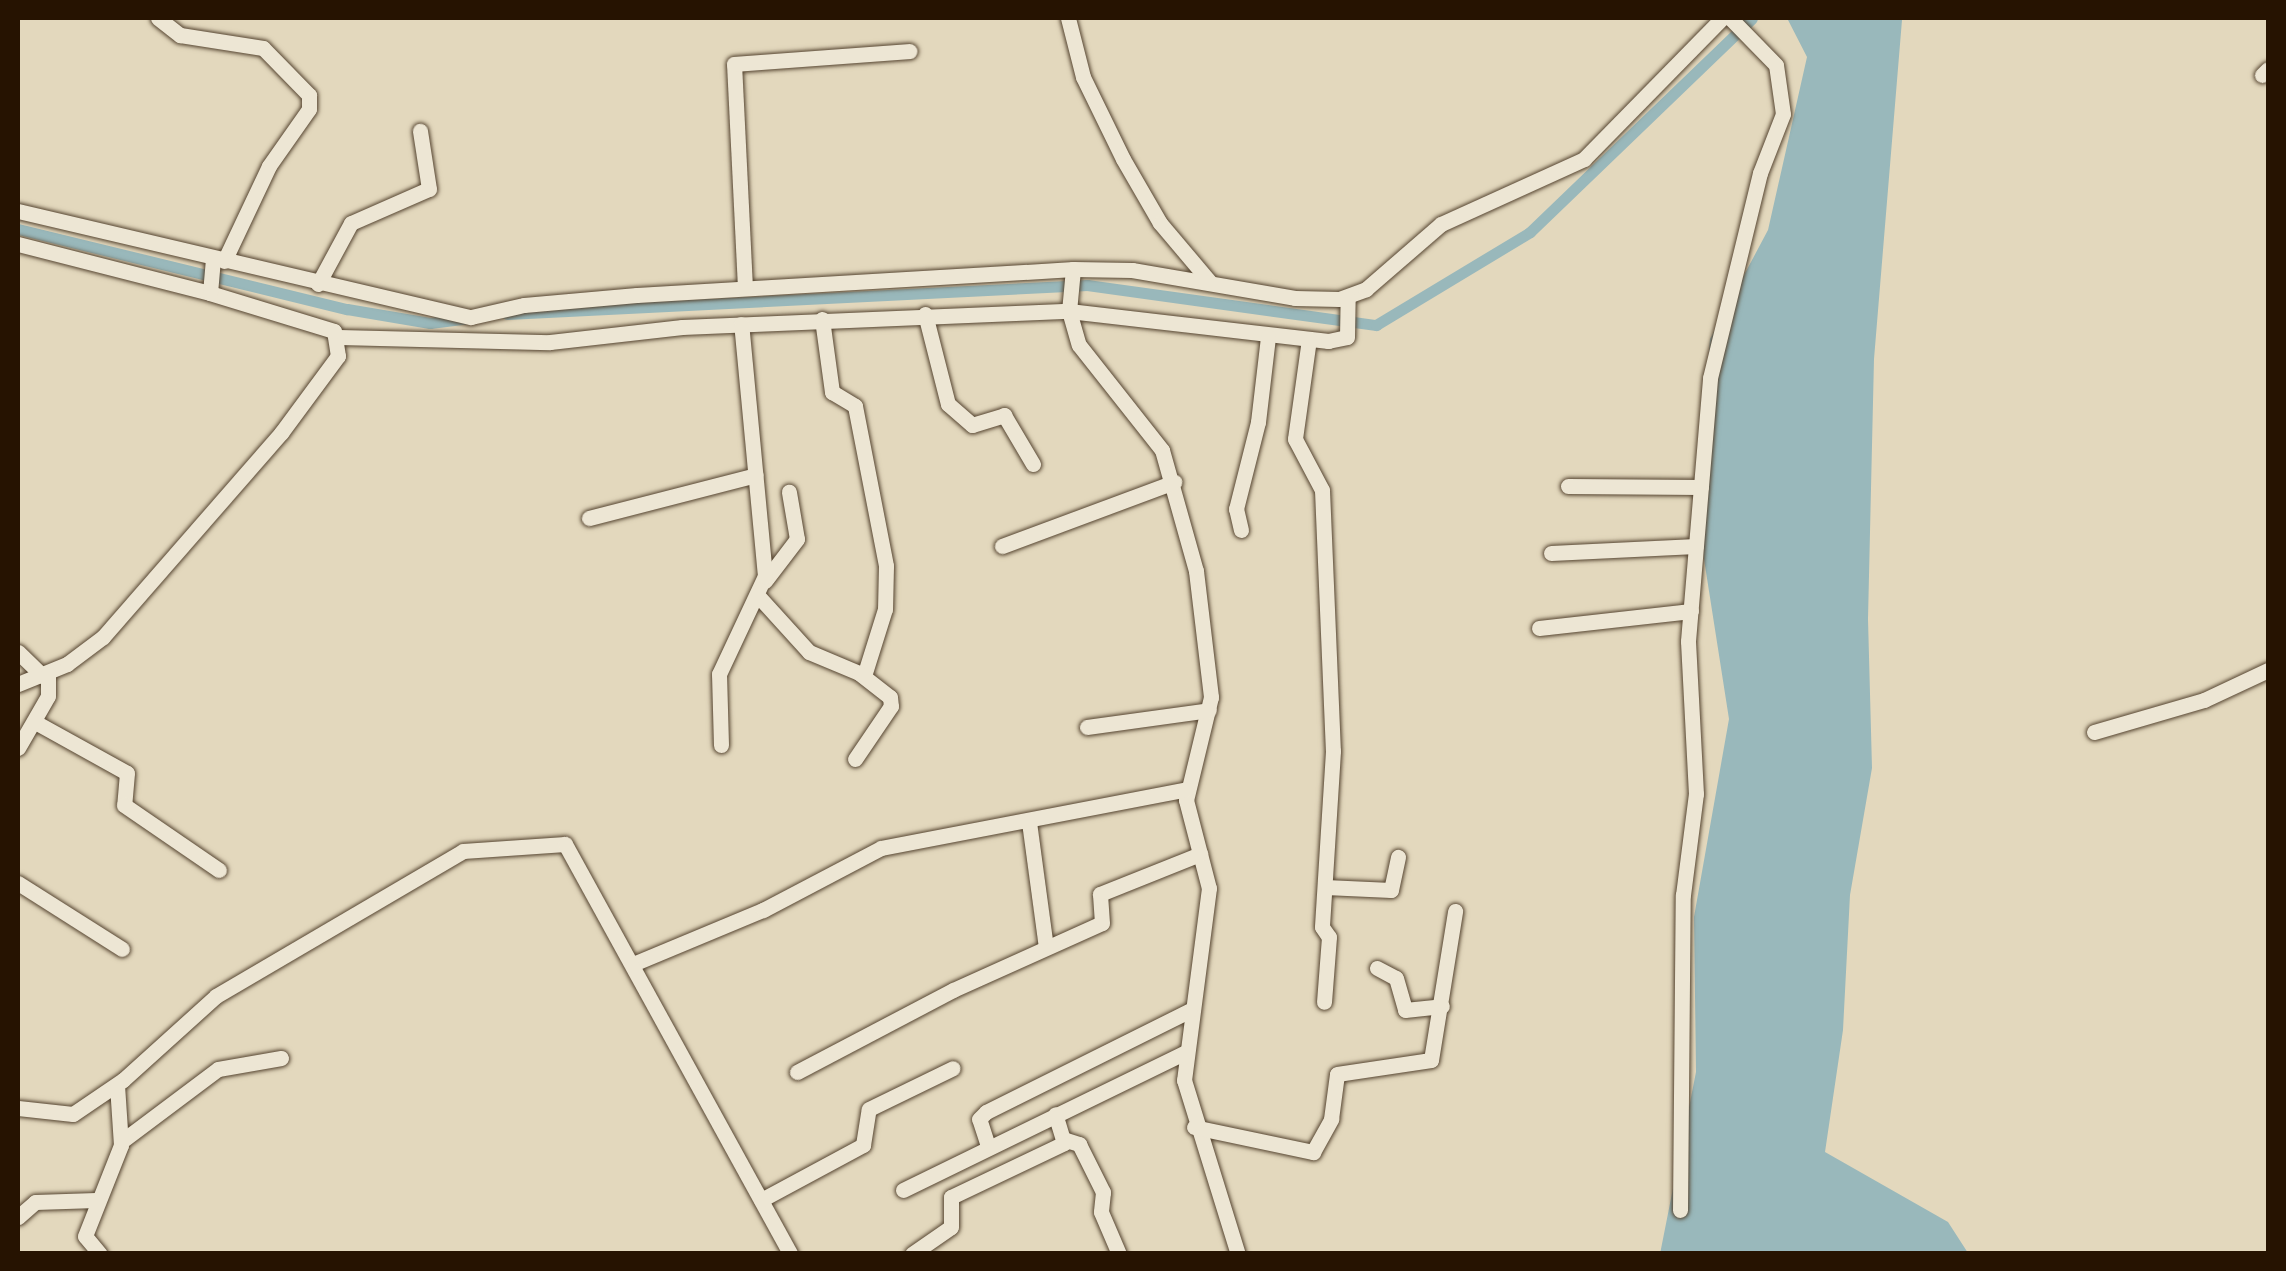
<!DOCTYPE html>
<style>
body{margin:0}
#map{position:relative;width:2286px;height:1271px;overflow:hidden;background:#e3d8bd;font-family:"Old Standard TT",serif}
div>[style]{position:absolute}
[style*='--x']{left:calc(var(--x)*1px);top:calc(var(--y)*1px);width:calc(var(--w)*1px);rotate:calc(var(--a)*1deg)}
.water>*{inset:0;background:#99b8bb}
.canal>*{height:11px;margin:-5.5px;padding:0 5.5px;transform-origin:5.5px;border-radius:5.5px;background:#99b8bb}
.roads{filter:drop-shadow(0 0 2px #554430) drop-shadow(0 0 2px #554430)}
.minor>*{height:15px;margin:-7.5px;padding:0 7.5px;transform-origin:7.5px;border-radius:7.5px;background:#ede6d4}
span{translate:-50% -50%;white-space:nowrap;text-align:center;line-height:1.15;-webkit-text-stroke:9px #ede6d4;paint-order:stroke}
.frame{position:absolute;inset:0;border:20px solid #261301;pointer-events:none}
</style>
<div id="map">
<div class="water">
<i style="clip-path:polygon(1787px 18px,1902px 20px,1874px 359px,1868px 619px,1872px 768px,1850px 895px,1843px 1030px,1825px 1152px,1948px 1222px,1968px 1253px,1660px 1254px,1696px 1072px,1694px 917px,1729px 719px,1696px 508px,1710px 339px,1768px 230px,1807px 57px)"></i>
</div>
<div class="canal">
<i style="--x:18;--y:229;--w:339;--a:13.7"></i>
<i style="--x:347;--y:309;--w:84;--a:9.6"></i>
<i style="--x:430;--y:323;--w:34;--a:-7"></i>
<i style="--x:507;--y:314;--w:581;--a:-2.86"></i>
<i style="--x:1087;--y:285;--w:292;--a:7.9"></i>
<i style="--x:1376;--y:325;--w:180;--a:-31.1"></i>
<i style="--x:1530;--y:232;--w:308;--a:-43.9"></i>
</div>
<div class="roads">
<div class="minor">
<i style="--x:158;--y:18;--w:28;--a:38"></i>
<i style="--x:180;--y:35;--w:84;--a:8.9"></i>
<i style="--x:263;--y:48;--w:66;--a:45.6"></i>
<i style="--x:309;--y:95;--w:14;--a:90"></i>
<i style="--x:309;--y:109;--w:70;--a:125.1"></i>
<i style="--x:269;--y:166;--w:105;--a:115.3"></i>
<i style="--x:1068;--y:18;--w:61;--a:75.7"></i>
<i style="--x:1083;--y:77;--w:91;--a:64"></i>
<i style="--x:1123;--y:159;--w:74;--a:60"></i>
<i style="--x:1160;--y:223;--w:76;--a:49.8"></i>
<i style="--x:2262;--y:75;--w:8;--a:-45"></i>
<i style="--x:18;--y:211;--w:465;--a:13.2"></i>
<i style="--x:471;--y:317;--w:54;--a:-12.8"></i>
<i style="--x:524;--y:305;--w:113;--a:-5.1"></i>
<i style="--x:637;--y:295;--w:437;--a:-3.4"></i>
<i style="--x:1073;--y:269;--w:59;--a:1"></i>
<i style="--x:1132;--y:270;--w:165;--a:9.7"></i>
<i style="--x:1295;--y:298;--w:44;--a:1.3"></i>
<i style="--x:1339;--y:299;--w:29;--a:-20"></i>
<i style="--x:1366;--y:289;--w:99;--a:-40.9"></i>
<i style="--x:1441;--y:224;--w:157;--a:-24.4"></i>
<i style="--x:1584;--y:159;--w:197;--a:-45.6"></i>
<i style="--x:18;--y:244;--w:198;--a:14.3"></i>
<i style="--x:1073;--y:269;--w:42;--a:95.4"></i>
<i style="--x:1069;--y:311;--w:35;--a:74"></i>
<i style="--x:1079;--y:345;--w:134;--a:51.7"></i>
<i style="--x:1162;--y:450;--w:126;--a:74.3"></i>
<i style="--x:1196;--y:571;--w:127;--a:83.2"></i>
<i style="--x:1211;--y:697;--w:106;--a:103.6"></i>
<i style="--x:1186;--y:800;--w:91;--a:75.4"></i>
<i style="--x:1209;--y:888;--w:194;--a:97.4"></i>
<i style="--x:1184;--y:1080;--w:182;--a:72.8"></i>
<i style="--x:318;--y:284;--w:69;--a:-61.6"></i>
<i style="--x:351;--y:223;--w:85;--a:-23.6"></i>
<i style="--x:429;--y:189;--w:59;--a:-98.8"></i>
<i style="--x:745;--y:288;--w:224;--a:-92.8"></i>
<i style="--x:734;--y:64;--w:176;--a:-4.2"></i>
<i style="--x:925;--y:314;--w:93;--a:75.7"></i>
<i style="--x:948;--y:404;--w:32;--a:41"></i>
<i style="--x:972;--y:425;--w:34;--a:-17"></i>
<i style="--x:1004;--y:415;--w:57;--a:59.4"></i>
<i style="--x:822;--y:319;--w:74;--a:82.2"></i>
<i style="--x:832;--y:392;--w:27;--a:31"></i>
<i style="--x:855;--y:406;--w:163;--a:79"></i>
<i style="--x:886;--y:566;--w:43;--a:91.3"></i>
<i style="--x:885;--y:609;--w:70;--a:107.4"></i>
<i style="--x:339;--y:337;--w:211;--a:1.4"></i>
<i style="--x:550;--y:342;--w:133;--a:-6.5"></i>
<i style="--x:682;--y:327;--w:387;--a:-2.4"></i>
<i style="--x:1069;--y:311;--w:261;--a:6.6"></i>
<i style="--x:1328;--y:341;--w:19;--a:-12"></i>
<i style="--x:1347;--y:337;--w:39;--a:-89"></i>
<i style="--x:1309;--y:339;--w:101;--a:98"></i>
<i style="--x:1295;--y:439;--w:58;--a:62.1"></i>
<i style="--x:1322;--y:490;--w:261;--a:87.6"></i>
<i style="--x:1333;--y:751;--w:176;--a:93.6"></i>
<i style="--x:1322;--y:927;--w:12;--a:55"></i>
<i style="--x:1329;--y:937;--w:65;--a:94.4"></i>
<i style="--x:1568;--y:486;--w:133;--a:0.4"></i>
<i style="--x:589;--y:518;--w:172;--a:-14.4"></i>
<i style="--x:1241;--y:530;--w:22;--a:-103"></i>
<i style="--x:1236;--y:509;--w:90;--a:-75.8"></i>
<i style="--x:1258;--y:422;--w:86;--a:-83.3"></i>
<i style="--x:1002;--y:546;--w:184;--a:-20.4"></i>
<i style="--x:1551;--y:553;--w:145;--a:-2.8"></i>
<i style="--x:765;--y:581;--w:53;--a:-52.7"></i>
<i style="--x:797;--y:539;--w:48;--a:-99.7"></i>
<i style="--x:760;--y:598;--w:73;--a:47.8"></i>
<i style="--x:809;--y:652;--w:54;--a:22.8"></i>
<i style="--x:859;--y:673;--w:39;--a:38"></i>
<i style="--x:890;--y:697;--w:9;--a:84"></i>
<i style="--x:891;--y:706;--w:64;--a:124.2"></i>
<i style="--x:1539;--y:628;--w:153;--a:-6.4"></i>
<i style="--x:18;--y:652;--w:35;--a:44"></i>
<i style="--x:18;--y:684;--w:53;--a:-22.2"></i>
<i style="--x:67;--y:664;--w:45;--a:-36.9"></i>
<i style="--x:103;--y:637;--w:271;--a:-48.9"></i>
<i style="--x:281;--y:433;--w:96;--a:-53.5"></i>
<i style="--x:338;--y:356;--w:25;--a:-99"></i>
<i style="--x:334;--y:331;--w:130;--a:-163"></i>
<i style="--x:210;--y:293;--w:34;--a:-85"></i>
<i style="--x:35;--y:722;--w:105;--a:29"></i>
<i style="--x:127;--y:773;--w:32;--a:95"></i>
<i style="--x:124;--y:805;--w:115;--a:34.4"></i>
<i style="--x:1087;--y:727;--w:123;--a:-7.9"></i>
<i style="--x:2094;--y:732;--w:115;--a:-16.2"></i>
<i style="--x:2204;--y:700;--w:71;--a:-25.1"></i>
<i style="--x:721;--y:745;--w:71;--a:-91.6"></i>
<i style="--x:719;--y:674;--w:108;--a:-64.9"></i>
<i style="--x:765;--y:576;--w:253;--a:-95.4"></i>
<i style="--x:18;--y:748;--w:60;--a:-60"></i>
<i style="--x:48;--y:696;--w:22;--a:-90"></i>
<i style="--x:1029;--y:822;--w:126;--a:82.3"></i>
<i style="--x:18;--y:883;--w:123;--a:32.4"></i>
<i style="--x:1325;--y:887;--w:66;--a:2.6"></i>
<i style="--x:1391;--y:890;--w:34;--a:-78"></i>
<i style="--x:633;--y:964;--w:141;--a:-22.6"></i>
<i style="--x:763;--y:910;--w:133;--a:-27.7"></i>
<i style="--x:881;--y:848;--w:311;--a:-10.9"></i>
<i style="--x:1377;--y:968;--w:21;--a:28"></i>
<i style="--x:1396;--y:978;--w:33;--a:74"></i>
<i style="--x:1405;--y:1010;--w:37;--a:-6"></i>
<i style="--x:797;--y:1072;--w:176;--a:-27.7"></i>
<i style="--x:953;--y:990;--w:163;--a:-24.2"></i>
<i style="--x:1102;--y:923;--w:29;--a:-94"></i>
<i style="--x:1100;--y:894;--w:108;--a:-21.8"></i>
<i style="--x:18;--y:1108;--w:55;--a:6.2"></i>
<i style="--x:73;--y:1114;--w:60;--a:-34.2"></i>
<i style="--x:123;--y:1080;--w:125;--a:-42.1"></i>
<i style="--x:216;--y:996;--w:286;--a:-30.4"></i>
<i style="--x:463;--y:851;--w:102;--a:-3.9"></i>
<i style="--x:565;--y:844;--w:468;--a:61.2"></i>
<i style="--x:1194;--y:1127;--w:122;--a:11.9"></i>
<i style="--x:1313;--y:1152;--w:38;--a:-61"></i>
<i style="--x:1331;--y:1119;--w:45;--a:-82.4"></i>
<i style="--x:1337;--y:1074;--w:95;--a:-8.5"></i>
<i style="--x:1431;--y:1060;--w:151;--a:-80.8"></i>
<i style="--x:1066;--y:1140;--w:14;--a:17"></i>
<i style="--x:1079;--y:1144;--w:54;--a:63.4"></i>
<i style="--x:1103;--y:1192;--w:20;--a:96"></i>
<i style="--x:1101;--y:1212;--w:46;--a:66.8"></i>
<i style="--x:122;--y:1141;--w:120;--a:-36.9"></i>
<i style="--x:218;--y:1069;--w:64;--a:-9.9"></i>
<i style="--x:988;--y:1146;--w:28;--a:-108"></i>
<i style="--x:979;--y:1119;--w:10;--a:-45"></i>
<i style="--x:986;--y:1112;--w:227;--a:-26.5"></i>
<i style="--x:903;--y:1190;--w:313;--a:-26"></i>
<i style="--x:761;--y:1200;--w:116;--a:-28.3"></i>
<i style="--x:863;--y:1145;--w:36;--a:-81"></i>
<i style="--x:869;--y:1109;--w:93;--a:-26"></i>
<i style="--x:1680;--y:1210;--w:315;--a:-89.5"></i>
<i style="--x:1683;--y:895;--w:102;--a:-82.7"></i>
<i style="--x:1696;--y:794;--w:153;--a:-93"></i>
<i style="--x:1688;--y:641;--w:264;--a:-85.2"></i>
<i style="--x:1710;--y:378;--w:211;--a:-76.3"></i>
<i style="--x:1760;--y:173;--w:63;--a:-68.7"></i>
<i style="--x:1783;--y:114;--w:49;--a:-98.1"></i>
<i style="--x:1776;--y:65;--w:66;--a:-134.4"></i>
<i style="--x:18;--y:1217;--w:23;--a:-41"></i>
<i style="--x:35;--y:1202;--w:61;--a:-1.9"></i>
<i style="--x:100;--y:1254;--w:23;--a:-130"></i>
<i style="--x:85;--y:1236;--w:98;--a:-68.4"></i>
<i style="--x:121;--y:1145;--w:60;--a:-93.8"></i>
<i style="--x:912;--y:1254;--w:47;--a:-34.7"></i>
<i style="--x:951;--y:1227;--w:30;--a:-90"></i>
<i style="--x:951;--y:1197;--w:125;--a:-25.5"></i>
<i style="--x:1064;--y:1143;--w:30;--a:-107"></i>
</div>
</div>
<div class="frame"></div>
</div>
